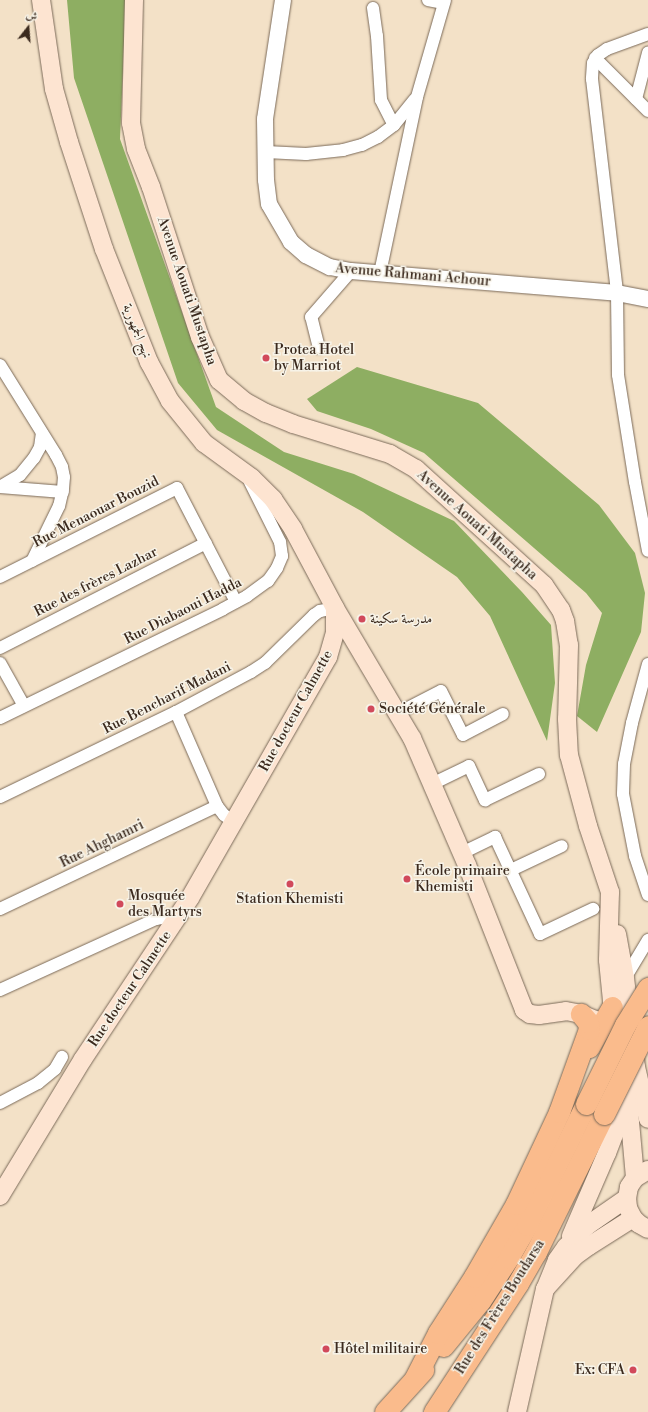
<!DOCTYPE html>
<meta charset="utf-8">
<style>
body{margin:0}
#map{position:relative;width:648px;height:1412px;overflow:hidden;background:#f3e1c7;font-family:"Libre Bodoni",Amiri,serif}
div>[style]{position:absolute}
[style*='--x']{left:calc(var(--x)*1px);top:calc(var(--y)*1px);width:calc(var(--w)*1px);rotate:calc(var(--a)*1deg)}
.forest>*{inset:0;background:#8eae62}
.roads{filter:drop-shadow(0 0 1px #7b6a59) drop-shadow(0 0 1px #7b6a59)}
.minor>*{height:12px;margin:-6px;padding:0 6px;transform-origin:6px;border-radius:6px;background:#fff}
.tertiary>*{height:16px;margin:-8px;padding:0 8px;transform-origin:8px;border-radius:8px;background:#fff}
.secondary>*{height:18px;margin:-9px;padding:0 9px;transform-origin:9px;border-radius:9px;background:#fde4d1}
.trunk>*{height:21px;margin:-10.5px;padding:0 10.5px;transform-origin:10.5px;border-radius:10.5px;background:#fabb8c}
.bridges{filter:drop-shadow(0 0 1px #7b6a59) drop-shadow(0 0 1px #7b6a59)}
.trunk-bridge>*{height:21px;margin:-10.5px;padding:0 10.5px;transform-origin:10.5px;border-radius:10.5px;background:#fabb8c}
.dots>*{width:11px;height:11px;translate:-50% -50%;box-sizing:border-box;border:2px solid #f7f3e8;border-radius:50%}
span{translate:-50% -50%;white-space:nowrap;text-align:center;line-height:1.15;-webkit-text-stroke:3px #f7f3e8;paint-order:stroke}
.street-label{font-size:14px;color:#3b2a1e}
.poi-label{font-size:14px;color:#3b2a1e}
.left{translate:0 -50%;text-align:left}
.right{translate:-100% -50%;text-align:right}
.north{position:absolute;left:8px;top:8px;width:40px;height:40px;-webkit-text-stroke:3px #f7f3e8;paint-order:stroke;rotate:17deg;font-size:11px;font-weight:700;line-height:16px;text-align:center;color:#3b2a1e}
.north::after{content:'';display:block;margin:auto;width:14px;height:18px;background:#3b2a1e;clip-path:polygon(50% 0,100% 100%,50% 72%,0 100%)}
</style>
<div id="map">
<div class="forest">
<i style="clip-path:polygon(67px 0,126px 0,120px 139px,216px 407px,284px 452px,354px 474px,454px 521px,522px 592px,551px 625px,555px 683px,547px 741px,490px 616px,457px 577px,363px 512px,217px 430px,178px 383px,74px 78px)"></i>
<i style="clip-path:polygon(357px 367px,478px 403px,599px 505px,635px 553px,645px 593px,641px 632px,597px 732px,577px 716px,586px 665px,602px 613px,586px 593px,424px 453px,371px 429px,317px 411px,307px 399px)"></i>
</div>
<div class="roads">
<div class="minor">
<i style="--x:428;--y:0;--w:16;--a:11"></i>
<i style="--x:373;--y:8;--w:28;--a:82"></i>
<i style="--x:377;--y:36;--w:64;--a:86.4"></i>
<i style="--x:381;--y:100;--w:28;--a:63"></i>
<i style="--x:648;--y:34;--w:44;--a:159.9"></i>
<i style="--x:607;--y:49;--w:11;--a:146"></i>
<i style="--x:598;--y:55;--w:9;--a:122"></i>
<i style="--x:593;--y:63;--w:16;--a:94"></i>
<i style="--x:592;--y:79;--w:215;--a:83.3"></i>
<i style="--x:617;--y:293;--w:82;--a:89.3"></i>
<i style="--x:618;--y:375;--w:108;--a:81"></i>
<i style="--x:635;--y:482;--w:70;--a:79.3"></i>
<i style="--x:595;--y:58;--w:75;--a:45"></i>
<i style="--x:636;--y:99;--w:48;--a:-75.4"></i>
<i style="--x:266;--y:152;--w:40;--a:2.9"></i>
<i style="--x:306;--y:154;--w:37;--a:-6"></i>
<i style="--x:343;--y:150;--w:20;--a:-15"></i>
<i style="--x:362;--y:145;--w:18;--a:-27"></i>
<i style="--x:378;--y:137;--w:20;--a:-37"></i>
<i style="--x:394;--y:125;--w:33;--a:-51"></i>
<i style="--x:380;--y:273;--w:180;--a:-78.1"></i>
<i style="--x:417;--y:97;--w:101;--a:-73.9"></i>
<i style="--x:319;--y:348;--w:32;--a:-104"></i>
<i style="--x:311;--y:317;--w:61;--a:-49"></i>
<i style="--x:0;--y:365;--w:106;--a:58.1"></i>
<i style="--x:56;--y:455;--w:13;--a:63"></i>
<i style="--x:62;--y:467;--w:10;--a:79"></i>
<i style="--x:64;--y:477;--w:12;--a:95"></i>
<i style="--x:63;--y:489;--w:17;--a:103"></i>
<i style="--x:59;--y:506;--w:61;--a:116.1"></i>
<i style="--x:0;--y:487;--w:23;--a:-31"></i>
<i style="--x:20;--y:475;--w:22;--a:-51"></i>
<i style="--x:34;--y:458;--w:13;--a:-61"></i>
<i style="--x:40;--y:447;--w:14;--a:-82"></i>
<i style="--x:0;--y:487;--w:63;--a:4.5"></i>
<i style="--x:0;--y:577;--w:198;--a:-26.7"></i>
<i style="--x:177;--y:488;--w:128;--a:62.6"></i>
<i style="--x:0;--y:648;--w:231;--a:-27"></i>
<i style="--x:0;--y:663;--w:49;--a:60.8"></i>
<i style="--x:648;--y:664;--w:61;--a:105.2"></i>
<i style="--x:632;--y:723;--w:42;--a:101"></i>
<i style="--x:624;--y:764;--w:30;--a:92"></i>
<i style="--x:623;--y:794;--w:63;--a:79"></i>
<i style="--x:635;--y:856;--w:41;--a:71.6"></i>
<i style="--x:176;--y:712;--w:103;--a:66.4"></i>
<i style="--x:217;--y:806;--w:11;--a:52"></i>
<i style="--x:224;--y:815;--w:12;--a:35"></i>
<i style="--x:398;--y:713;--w:48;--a:-27.1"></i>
<i style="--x:441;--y:691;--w:49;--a:63.4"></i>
<i style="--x:463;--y:735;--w:45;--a:-27.7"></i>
<i style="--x:0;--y:718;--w:248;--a:-26"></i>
<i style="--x:223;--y:609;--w:27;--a:-28"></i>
<i style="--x:247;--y:596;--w:26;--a:-36"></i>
<i style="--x:268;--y:581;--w:16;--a:-55"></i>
<i style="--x:277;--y:568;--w:13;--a:-67"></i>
<i style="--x:282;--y:556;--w:14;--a:-98"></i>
<i style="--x:280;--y:542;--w:67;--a:-116.6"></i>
<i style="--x:432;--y:784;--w:41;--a:-25.9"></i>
<i style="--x:469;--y:766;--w:38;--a:65"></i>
<i style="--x:485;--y:800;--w:60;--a:-25.7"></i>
<i style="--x:0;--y:797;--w:195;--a:-25.8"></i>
<i style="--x:176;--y:712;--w:85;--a:-28.1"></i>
<i style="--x:251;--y:672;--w:17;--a:-33"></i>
<i style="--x:265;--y:663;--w:69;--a:-44.4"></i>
<i style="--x:314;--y:615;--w:7;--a:-34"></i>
<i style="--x:320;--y:611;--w:15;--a:-11"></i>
<i style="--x:462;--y:853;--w:37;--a:-26"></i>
<i style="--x:495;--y:837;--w:107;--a:65.1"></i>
<i style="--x:540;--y:934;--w:59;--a:-25.3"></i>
<i style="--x:511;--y:870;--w:56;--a:-25.2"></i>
<i style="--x:0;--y:909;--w:240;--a:-25.4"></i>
<i style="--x:624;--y:980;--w:47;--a:-59"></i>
<i style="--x:0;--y:990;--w:171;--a:-24.5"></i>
<i style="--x:156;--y:919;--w:25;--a:-11"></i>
<i style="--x:0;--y:1103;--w:43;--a:-27.8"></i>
<i style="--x:38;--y:1083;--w:22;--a:-39"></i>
<i style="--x:55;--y:1069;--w:14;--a:-60"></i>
</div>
<div class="tertiary">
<i style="--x:283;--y:0;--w:120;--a:98.6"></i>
<i style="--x:265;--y:119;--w:61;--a:89.1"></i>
<i style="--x:266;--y:180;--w:24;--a:83"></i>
<i style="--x:269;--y:204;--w:44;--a:59.9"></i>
<i style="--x:291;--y:242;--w:20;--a:41"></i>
<i style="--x:306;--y:255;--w:27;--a:27"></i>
<i style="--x:330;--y:267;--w:21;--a:11"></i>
<i style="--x:351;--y:271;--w:267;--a:4.7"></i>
<i style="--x:617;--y:293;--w:32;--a:11"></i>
</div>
<div class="secondary">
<i style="--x:41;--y:0;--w:90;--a:81.7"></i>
<i style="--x:54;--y:89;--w:55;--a:74.2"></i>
<i style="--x:69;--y:142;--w:113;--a:71.9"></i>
<i style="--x:104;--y:249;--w:122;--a:68.3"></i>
<i style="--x:149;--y:362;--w:44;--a:61.7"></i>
<i style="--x:170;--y:401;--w:54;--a:51"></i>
<i style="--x:204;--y:443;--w:59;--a:36.1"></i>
<i style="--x:252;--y:478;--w:30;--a:45"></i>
<i style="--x:273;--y:499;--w:36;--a:56"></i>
<i style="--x:293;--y:529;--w:89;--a:62"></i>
<i style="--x:335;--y:608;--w:151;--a:59.4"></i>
<i style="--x:412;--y:738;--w:138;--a:66.6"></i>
<i style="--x:467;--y:865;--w:156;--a:68.5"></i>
<i style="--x:524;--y:1010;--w:7;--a:34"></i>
<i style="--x:530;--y:1014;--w:9;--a:6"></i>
<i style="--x:539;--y:1015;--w:27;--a:-8"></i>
<i style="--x:566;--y:1011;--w:15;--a:11"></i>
<i style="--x:581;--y:1014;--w:15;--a:23"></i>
<i style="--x:134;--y:0;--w:123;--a:91.4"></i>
<i style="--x:131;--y:123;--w:26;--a:79"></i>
<i style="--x:136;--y:149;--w:41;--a:68.5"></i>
<i style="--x:151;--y:187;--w:158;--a:71.9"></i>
<i style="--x:200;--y:337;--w:47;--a:66.2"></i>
<i style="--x:219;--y:380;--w:33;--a:40"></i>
<i style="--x:244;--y:401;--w:25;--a:29"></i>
<i style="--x:266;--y:413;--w:29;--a:22"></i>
<i style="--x:293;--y:424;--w:102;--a:17.2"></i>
<i style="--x:390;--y:454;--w:30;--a:30"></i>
<i style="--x:416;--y:469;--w:173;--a:42.2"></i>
<i style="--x:544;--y:585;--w:30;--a:56"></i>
<i style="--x:561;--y:610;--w:12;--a:70"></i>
<i style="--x:565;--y:621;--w:24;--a:81"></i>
<i style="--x:569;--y:645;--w:74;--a:91.5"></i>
<i style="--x:567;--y:719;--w:36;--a:87"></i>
<i style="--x:569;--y:755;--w:73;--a:75"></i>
<i style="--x:588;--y:826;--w:70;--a:71.6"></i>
<i style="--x:610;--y:892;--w:68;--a:91.7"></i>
<i style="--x:608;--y:960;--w:61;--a:84.4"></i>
<i style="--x:617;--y:934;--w:45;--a:79.7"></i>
<i style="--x:625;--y:978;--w:90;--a:83"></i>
<i style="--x:636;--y:1067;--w:53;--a:77"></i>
<i style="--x:621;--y:1070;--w:30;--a:76"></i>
<i style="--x:628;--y:1099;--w:79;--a:84.9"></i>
<i style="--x:648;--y:1170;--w:15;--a:148"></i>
<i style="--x:635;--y:1178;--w:11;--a:124"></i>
<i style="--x:629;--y:1187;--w:11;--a:100"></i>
<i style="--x:627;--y:1198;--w:10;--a:84"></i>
<i style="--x:628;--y:1208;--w:11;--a:63"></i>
<i style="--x:633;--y:1218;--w:8;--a:45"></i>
<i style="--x:639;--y:1224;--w:10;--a:29"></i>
<i style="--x:0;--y:1196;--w:160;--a:-58.8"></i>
<i style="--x:83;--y:1059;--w:193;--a:-56.4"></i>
<i style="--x:190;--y:898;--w:278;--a:-60.2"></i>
<i style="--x:328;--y:657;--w:25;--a:-74"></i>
<i style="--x:335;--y:633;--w:25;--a:-90"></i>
<i style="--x:627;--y:1198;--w:47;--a:145.3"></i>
<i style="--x:588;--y:1225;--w:31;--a:135"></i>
<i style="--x:566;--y:1247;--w:16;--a:125"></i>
<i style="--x:557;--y:1260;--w:31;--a:112"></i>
<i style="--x:545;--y:1289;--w:45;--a:-47.7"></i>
<i style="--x:575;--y:1256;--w:17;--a:-36"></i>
<i style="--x:589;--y:1246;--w:52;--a:-32.5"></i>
<i style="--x:571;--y:1236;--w:90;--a:-66.6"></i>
<i style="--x:607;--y:1153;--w:56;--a:-69"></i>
<i style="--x:517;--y:1412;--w:126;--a:-77.2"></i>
</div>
<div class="trunk">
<i style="--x:589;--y:1047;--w:46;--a:-60.1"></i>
<i style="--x:443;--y:1346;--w:58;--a:-50.6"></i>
<i style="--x:480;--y:1301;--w:51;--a:-56.9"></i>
<i style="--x:508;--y:1258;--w:38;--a:-60"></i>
<i style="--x:527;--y:1225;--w:135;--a:-64"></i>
<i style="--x:414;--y:1380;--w:53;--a:-62.9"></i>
<i style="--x:438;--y:1333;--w:67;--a:-57.3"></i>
<i style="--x:474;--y:1277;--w:84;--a:-60.1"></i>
<i style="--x:516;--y:1204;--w:102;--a:-64.9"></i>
<i style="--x:559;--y:1112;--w:88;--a:-70.1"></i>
<i style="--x:589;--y:1029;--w:7;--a:-98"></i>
<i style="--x:588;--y:1022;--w:11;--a:-131"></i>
<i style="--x:385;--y:1412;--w:57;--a:-47.9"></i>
<i style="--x:434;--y:1412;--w:154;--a:-56.9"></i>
<i style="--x:518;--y:1283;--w:36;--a:-60"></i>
<i style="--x:536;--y:1252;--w:154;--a:-63.8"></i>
</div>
</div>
<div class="bridges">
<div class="trunk-bridge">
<i style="--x:586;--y:1104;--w:88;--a:-63.7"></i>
<i style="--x:625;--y:1025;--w:44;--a:-58.1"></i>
<i style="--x:604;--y:1114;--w:98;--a:-63.4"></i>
</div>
</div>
<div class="dots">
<i style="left:266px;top:358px;background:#d1495b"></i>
<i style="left:362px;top:619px;background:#d1495b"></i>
<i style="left:371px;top:709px;background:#d1495b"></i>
<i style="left:407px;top:879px;background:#d1495b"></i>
<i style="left:290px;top:884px;background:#d1495b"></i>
<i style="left:120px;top:904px;background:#d1495b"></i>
<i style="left:326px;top:1349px;background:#d1495b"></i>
<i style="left:633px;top:1370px;background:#d1495b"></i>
</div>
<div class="street-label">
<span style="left:413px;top:275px;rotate:5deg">Avenue Rahmani Achour</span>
<span style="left:187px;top:291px;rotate:71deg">Avenue Aouati Mustapha</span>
<span style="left:137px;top:331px;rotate:68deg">نهج الجمهورية</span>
<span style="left:96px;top:512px;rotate:-27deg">Rue Menaouar Bouzid</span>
<span style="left:477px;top:525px;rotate:42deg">Avenue Aouati Mustapha</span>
<span style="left:96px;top:582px;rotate:-27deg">Rue des frères Lazhar</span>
<span style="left:183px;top:611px;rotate:-27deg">Rue Diabaoui Hadda</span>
<span style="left:167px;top:698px;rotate:-27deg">Rue Bencharif Madani</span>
<span style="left:296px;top:711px;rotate:-61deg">Rue docteur Calmette</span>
<span style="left:102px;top:844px;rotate:-26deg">Rue Ahghamri</span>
<span style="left:130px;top:989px;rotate:-56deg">Rue docteur Calmette</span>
<span style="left:500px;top:1307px;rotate:-58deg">Rue des Frères Boudarsa</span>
</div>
<div class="poi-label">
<span class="left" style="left:274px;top:358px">Protea Hotel<br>by Marriot</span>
<span class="left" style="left:370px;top:619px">مدرسة سكينة</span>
<span class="left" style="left:379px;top:709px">Société Générale</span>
<span class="left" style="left:415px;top:879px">École primaire<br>Khemisti</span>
<span class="left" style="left:128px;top:904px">Mosquée<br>des Martyrs</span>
<span style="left:290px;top:899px">Station Khemisti</span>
<span class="left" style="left:334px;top:1349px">Hôtel militaire</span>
<span class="right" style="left:625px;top:1370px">Ex: CFA</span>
</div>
<div class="north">ش</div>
</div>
